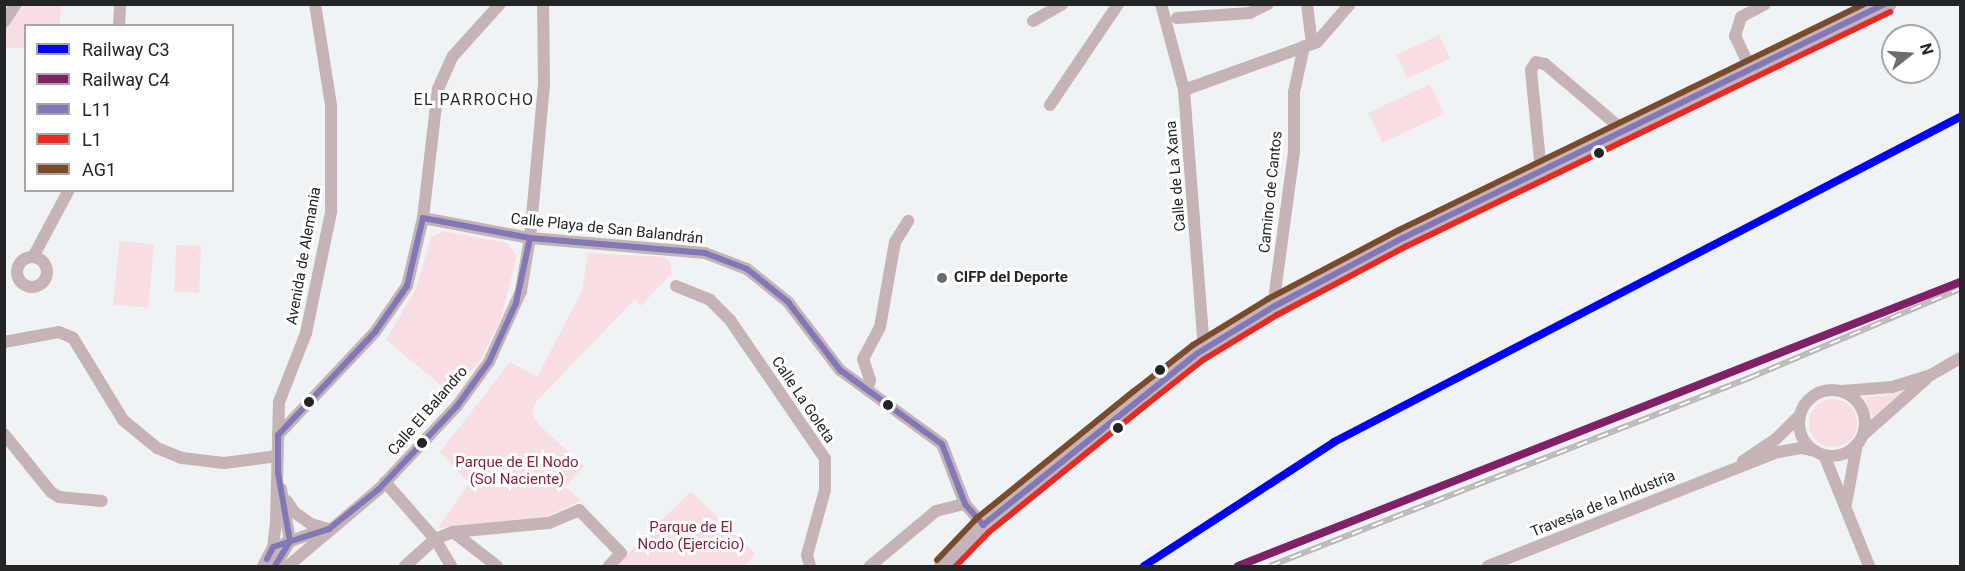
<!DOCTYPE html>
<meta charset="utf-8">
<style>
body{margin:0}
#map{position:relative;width:1965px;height:571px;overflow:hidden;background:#f0f3f5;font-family:Roboto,sans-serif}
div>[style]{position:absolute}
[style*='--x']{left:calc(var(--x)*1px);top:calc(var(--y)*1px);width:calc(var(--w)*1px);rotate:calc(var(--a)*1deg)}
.green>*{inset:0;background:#f8dee2;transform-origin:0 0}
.round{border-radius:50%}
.minor>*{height:12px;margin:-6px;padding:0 6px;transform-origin:6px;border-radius:6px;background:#c6b3b6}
.minor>.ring{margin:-6px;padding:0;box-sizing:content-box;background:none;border:12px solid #c6b3b6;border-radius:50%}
.primary>*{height:20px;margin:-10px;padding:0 10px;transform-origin:10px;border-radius:10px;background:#c4b3b8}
.rail>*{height:6px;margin-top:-3px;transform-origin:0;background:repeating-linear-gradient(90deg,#fff 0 11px,#bbb7b9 0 22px);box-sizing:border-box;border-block:2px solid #bbb7b9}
.bus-1>*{height:6px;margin:-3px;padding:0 3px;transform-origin:3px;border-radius:3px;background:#8278b7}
.bus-2>*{height:6px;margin:-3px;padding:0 3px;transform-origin:3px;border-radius:3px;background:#e62b24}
.bus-3>*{height:6px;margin:-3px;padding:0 3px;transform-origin:3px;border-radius:3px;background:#7a4b2a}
.rail-1>*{height:8px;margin:-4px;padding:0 4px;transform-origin:4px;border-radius:4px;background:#00f}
.rail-2>*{height:8px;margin:-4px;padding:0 4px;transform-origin:4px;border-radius:4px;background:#802168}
.dots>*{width:16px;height:16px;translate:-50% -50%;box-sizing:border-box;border:3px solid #fff;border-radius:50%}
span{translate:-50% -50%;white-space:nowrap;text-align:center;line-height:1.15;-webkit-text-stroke:6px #fff;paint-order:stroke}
.street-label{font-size:15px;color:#232425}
.poi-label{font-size:15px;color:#232425;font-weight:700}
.left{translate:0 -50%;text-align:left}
.park-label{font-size:15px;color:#8a223c}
.neighbourhood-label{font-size:16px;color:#272a2c;letter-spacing:1.5px}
.frame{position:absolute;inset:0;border:6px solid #232425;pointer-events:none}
.legend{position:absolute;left:24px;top:24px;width:210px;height:168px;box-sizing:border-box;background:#fff;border:2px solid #a7a7a8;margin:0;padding:8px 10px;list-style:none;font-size:18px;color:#232425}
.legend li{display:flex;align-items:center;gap:12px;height:30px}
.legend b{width:30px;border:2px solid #a7a7a8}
.north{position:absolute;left:1881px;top:24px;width:60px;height:60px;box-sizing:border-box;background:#fff;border:2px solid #a7a7a8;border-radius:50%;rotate:73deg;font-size:16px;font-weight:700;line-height:24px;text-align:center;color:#232425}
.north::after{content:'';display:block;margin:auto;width:21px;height:27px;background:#6b6c6e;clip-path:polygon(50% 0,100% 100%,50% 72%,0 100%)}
</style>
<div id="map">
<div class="green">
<i style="clip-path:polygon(25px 5px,61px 5px,60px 25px,26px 26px,25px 48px,5px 48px,4px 31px)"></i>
<i style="left:1439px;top:35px;width:26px;height:47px;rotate:65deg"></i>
<i style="left:1430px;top:84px;width:33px;height:68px;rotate:65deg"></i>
<i style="clip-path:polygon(444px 231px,506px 243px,517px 256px,500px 321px,481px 359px,453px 395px,386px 340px,416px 288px,431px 237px)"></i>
<i style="left:119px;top:241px;width:35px;height:64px;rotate:5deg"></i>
<i style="left:176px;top:245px;width:25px;height:47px;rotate:2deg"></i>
<i style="clip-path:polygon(588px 253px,665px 257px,671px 265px,671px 274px,641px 306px,635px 299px,535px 403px,532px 414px,539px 425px,584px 466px,565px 487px,581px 500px,544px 518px,438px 528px,469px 483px,440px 452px,510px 362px,537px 377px,582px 291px)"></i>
<i style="clip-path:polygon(1909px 386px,1874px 420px,1864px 397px,1887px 395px)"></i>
<i class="round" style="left:1809px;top:399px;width:48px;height:48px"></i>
<i style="clip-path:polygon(691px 491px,755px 554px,745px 566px,615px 566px)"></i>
</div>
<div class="minor">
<i style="--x:1161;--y:4;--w:89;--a:75"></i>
<i style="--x:1184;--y:90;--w:260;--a:85.6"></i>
<i style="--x:1307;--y:4;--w:39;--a:83"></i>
<i style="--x:1177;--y:18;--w:73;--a:-3.9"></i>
<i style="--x:1250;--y:13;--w:20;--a:-27"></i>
<i style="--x:1033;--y:21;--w:34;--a:-30"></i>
<i style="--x:4;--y:22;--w:22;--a:-56"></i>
<i style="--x:119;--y:26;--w:22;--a:-87"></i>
<i style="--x:1751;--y:70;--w:38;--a:-115"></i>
<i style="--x:1735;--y:36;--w:20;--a:-72"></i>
<i style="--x:1741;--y:17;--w:27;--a:-28"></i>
<i style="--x:1184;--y:90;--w:141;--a:-19.8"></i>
<i style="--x:1317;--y:42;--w:50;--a:-49"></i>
<i style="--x:1050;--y:105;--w:122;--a:-56"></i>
<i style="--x:1541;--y:171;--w:101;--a:-95.7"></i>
<i style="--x:1531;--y:70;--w:9;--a:-58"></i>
<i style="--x:1536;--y:62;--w:9;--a:13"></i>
<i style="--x:1545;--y:64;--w:104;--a:40.3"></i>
<i style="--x:423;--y:218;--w:109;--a:10.6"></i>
<i style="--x:530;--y:238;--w:176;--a:4.9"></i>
<i style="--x:705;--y:253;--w:45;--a:20.9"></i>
<i style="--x:747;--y:269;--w:53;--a:38.8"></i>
<i style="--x:788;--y:302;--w:86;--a:52.6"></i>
<i style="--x:840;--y:370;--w:126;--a:36"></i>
<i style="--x:942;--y:444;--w:64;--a:69"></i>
<i style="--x:965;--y:504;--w:28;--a:49"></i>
<i style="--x:33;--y:257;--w:76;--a:-61.8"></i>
<i class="ring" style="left:17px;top:257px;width:18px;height:18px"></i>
<i style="--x:676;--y:286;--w:37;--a:22"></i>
<i style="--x:710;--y:300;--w:28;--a:45"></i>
<i style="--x:730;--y:320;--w:168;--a:55.6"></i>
<i style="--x:825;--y:459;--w:31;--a:90"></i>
<i style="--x:825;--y:490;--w:67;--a:105.5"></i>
<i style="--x:807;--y:555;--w:11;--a:75"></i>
<i style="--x:1273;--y:307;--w:157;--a:-82.3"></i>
<i style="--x:1294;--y:151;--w:59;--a:-90"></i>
<i style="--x:1294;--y:92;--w:47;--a:-77.7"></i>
<i style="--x:4;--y:342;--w:56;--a:-10.3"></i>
<i style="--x:59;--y:332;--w:15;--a:23"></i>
<i style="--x:73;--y:338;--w:96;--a:58.6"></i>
<i style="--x:123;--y:420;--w:44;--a:39.5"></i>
<i style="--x:157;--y:448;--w:27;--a:22"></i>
<i style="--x:182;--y:458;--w:42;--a:6.8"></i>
<i style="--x:224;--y:463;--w:54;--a:-7.4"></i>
<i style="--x:867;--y:390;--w:10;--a:-73"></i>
<i style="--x:870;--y:380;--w:22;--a:-108"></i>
<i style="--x:863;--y:359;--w:36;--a:-62"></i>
<i style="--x:880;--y:327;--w:86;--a:-80"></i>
<i style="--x:895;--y:242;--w:25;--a:-58"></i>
<i class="ring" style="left:1799px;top:390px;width:54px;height:54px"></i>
<i style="--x:1842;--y:391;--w:50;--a:-4.6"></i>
<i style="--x:1892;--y:387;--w:39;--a:-17"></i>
<i style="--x:1929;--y:376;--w:36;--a:-30"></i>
<i style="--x:4;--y:434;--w:75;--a:51"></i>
<i style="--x:51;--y:492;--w:9;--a:32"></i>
<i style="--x:59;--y:497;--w:43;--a:5.3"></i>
<i style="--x:278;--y:435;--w:141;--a:-46.7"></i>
<i style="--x:375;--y:332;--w:56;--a:-55.2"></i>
<i style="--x:407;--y:286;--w:70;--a:-76.8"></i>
<i style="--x:423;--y:218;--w:130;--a:-83.4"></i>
<i style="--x:438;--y:89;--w:36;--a:-66"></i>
<i style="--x:453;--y:56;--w:70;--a:-47.9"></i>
<i style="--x:1863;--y:435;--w:84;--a:-41.6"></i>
<i style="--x:1824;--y:455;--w:120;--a:67.9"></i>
<i style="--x:1743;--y:461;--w:40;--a:-34"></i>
<i style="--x:1776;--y:439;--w:34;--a:-45"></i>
<i style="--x:385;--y:482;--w:76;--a:48.7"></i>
<i style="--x:435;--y:539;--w:31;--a:59"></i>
<i style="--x:287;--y:501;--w:13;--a:58"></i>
<i style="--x:294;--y:512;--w:21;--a:35"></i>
<i style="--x:311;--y:524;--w:19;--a:16"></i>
<i style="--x:1846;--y:504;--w:61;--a:-79.6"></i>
<i style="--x:453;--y:532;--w:96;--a:-5.4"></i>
<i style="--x:549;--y:523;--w:33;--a:-23"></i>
<i style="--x:579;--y:510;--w:60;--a:45.7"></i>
<i style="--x:621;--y:553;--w:18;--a:133"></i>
<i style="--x:285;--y:543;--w:42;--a:-19.3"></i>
<i style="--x:263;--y:566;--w:21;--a:-62"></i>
<i style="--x:273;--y:547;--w:24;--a:-83"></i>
<i style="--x:276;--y:523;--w:121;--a:-88.6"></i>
<i style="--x:279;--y:402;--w:74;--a:-68.6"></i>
<i style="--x:306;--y:333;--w:124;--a:-78.3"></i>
<i style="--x:331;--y:212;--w:107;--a:-90"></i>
<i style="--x:331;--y:105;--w:102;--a:-99"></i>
<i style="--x:275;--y:566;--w:29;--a:-59"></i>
<i style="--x:290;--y:541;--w:53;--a:-99.8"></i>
<i style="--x:288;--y:566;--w:119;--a:-40.2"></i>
<i style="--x:379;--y:489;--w:114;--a:-46.8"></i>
<i style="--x:457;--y:406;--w:54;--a:-54"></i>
<i style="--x:489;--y:362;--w:78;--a:-65.7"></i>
<i style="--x:521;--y:291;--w:54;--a:-80.4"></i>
<i style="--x:530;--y:238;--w:156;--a:-84.8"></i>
<i style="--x:544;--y:83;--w:79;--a:-90.7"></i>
<i style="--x:405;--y:566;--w:40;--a:-42"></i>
<i style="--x:435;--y:539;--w:19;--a:-21"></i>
<i style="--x:453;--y:532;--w:56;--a:37.7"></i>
<i style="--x:870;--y:566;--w:86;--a:-39.8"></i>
<i style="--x:936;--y:511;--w:30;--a:-14"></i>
<i style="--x:1488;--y:566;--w:312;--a:-21.5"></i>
<i style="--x:1778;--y:452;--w:23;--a:-10"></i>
<i style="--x:1801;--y:448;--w:14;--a:12"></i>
</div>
<div class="primary">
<i style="--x:944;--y:566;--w:57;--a:-46.4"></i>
<i style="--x:983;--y:525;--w:202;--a:-39"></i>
<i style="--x:1140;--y:398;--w:73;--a:-37.8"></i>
<i style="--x:1198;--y:353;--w:88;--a:-31.5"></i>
<i style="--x:1273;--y:307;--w:147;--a:-28"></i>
<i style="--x:1403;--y:238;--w:537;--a:-25.85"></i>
</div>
<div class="rail">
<i style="--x:1270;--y:566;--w:515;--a:-21.43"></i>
<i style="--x:1749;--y:378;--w:229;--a:-22.9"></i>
</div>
<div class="bus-1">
<i style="--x:983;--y:525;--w:275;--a:-38.7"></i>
<i style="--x:1198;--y:353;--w:88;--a:-31.5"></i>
<i style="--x:1273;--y:307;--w:147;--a:-28"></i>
<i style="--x:1403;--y:238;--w:536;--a:-25.9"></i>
<i style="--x:267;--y:559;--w:13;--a:-63"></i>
<i style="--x:273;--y:547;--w:59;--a:-17.8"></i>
<i style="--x:329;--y:529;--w:64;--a:-38.7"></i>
<i style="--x:379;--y:489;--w:114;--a:-46.8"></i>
<i style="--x:457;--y:406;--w:54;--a:-54"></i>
<i style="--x:489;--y:362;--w:65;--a:-65.4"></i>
<i style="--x:516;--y:303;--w:66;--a:-77.8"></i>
<i style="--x:275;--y:566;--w:29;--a:-59"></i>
<i style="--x:290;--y:541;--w:69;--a:-100"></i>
<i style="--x:278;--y:473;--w:38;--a:-90"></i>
<i style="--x:278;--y:435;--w:141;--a:-46.7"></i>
<i style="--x:375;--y:332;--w:56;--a:-55.2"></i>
<i style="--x:407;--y:286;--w:70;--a:-76.8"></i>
<i style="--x:423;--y:218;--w:109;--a:10.6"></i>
<i style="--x:530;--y:238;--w:176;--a:4.9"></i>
<i style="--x:705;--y:253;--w:45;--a:20.9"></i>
<i style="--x:747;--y:269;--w:53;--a:38.8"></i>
<i style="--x:788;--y:302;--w:86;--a:52.6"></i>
<i style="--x:840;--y:370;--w:126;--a:36"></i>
<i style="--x:942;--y:444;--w:64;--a:69"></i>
<i style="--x:965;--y:504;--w:28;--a:49"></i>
</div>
<div class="bus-2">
<i style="--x:956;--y:566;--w:47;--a:-45.9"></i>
<i style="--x:989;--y:532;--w:202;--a:-39"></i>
<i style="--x:1146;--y:405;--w:73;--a:-38.3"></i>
<i style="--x:1203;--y:360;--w:87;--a:-31.3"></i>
<i style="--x:1277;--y:315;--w:147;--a:-28"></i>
<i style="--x:1407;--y:246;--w:537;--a:-25.85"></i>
</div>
<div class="bus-3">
<i style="--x:937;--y:560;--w:58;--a:-46.4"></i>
<i style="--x:977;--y:518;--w:202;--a:-39"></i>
<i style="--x:1134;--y:391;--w:75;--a:-37.9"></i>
<i style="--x:1193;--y:345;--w:88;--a:-31.5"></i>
<i style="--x:1268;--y:299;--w:148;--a:-27.8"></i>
<i style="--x:1399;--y:230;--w:517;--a:-25.92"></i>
</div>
<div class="rail-1">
<i style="--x:1144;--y:566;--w:227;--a:-33.1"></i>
<i style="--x:1334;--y:442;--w:705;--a:-27.44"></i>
</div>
<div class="rail-2">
<i style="--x:1238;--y:566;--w:776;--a:-21.47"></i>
</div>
<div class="dots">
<i style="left:1599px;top:153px;background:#232425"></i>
<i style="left:942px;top:278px;background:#6b6c6e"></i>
<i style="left:1160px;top:370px;background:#232425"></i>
<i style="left:309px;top:402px;background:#232425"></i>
<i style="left:888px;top:405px;background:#232425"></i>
<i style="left:1118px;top:428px;background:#232425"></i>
<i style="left:422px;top:443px;background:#232425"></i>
</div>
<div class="street-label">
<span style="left:1176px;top:176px;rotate:-95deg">Calle de La Xana</span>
<span style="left:1271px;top:192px;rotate:-84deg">Camino de Cantos</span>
<span style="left:607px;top:229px;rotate:6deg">Calle Playa de San Balandrán</span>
<span style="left:304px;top:256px;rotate:-80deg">Avenida de Alemania</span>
<span style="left:803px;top:400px;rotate:56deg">Calle La Goleta</span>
<span style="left:428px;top:411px;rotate:-49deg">Calle El Balandro</span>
<span style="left:1603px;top:504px;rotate:-22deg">Travesía de la Industria</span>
</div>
<div class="poi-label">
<span class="left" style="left:954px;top:278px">CIFP del Deporte</span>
</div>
<div class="park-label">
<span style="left:517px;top:471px">Parque de El Nodo<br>(Sol Naciente)</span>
<span style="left:691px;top:536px">Parque de El<br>Nodo (Ejercicio)</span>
</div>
<div class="neighbourhood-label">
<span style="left:474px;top:100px">EL PARROCHO</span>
</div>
<div class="frame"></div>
<ul class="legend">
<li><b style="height:8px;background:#00f"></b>Railway C3</li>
<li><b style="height:8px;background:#802168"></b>Railway C4</li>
<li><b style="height:8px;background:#8278b7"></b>L11</li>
<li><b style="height:8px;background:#e62b24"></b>L1</li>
<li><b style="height:8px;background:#7a4b2a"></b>AG1</li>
</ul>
<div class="north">N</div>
</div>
